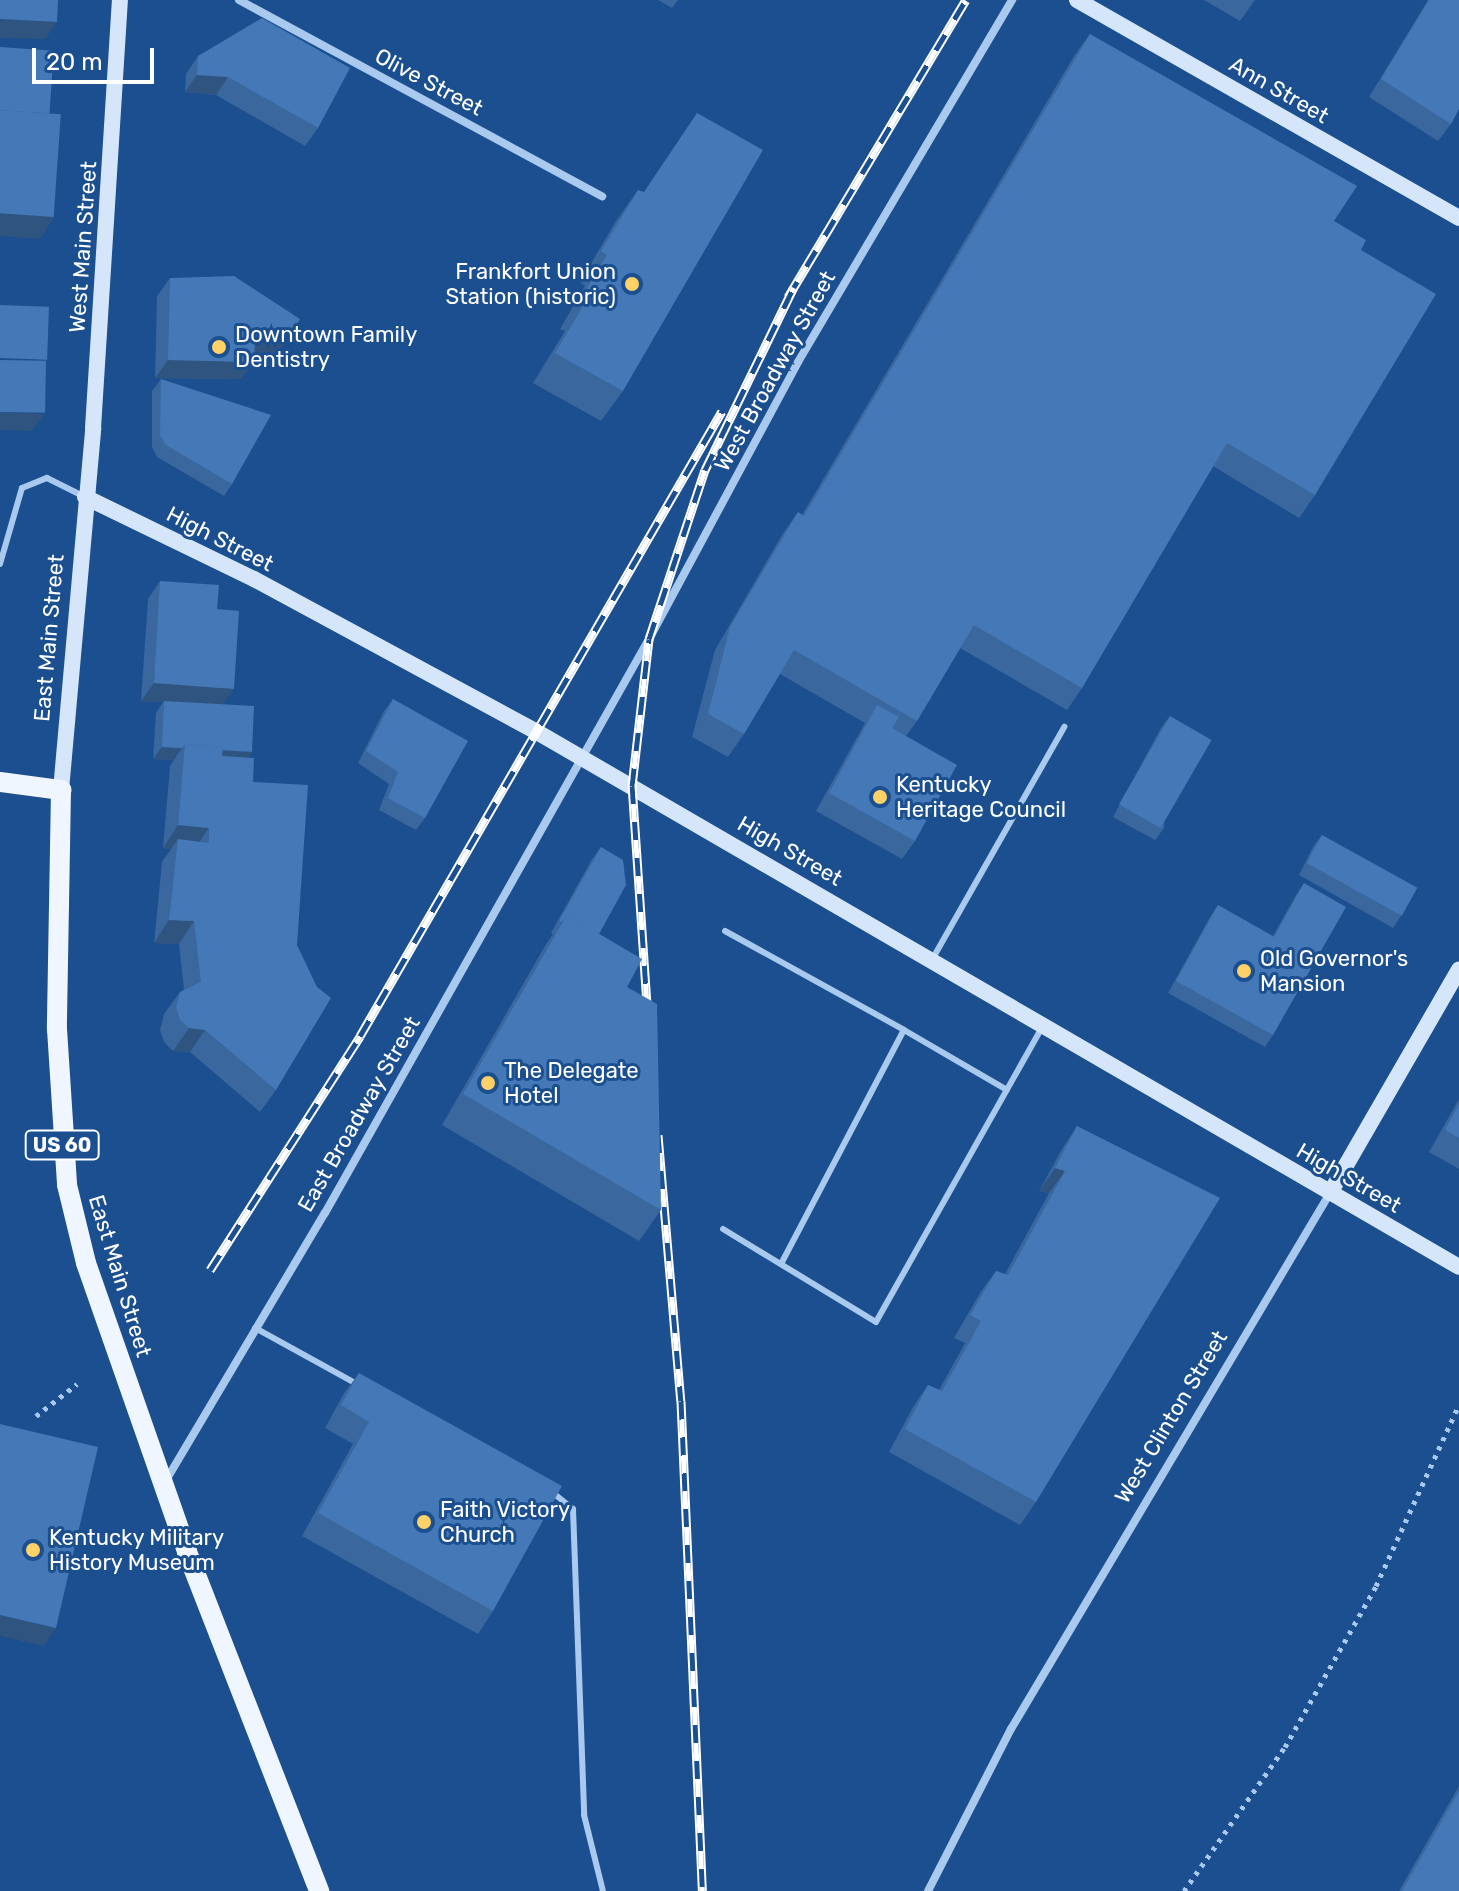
<!DOCTYPE html>
<style>
body{margin:0}
#map{position:relative;width:1459px;height:1891px;overflow:hidden;background:#1b4f8f;font-family:Rubik,sans-serif}
div>[style]{position:absolute}
[style*='--x']{left:calc(var(--x)*1px);top:calc(var(--y)*1px);width:calc(var(--w)*1px);rotate:calc(var(--a)*1deg)}
.path>*{height:5px;margin-top:-2.5px;transform-origin:0;background:repeating-linear-gradient(90deg,#a9c9ee 0 4px,transparent 0 10px)}
.service>*{height:6px;margin:-3px;padding:0 3px;transform-origin:3px;border-radius:3px;background:#a9c9ee}
.minor>*{height:8px;margin:-4px;padding:0 4px;transform-origin:4px;border-radius:4px;background:#a9c9ee}
.secondary>*{height:16px;margin:-8px;padding:0 8px;transform-origin:8px;border-radius:8px;background:#d6e6fa}
.primary>*{height:20px;margin:-10px;padding:0 10px;transform-origin:10px;border-radius:10px;background:#f0f6ff}
.rail>*{height:9px;margin-top:-4.5px;transform-origin:0;background:repeating-linear-gradient(90deg,#1b4f8f 0 18px,#fff 0 36px);box-sizing:border-box;border-block:2px solid #fff}
.wall>*{inset:0;background:#3a679d}
.shaded-wall>*{inset:0;background:#305480}
.building>*{inset:0;background:#4478b7;transform-origin:0 0}
.dots>*{width:22px;height:22px;translate:-50% -50%;box-sizing:border-box;border:4px solid #1b4f8f;border-radius:50%}
span{translate:-50% -50%;white-space:nowrap;text-align:center;line-height:1.15;-webkit-text-stroke:6px #1b4f8f;paint-order:stroke}
.shield-label span{padding:2px 6px;background:#1b4f8f;border:2px solid;border-radius:6px;-webkit-text-stroke-width:0}
.shield-label{font-size:20px;color:#fff;font-weight:700}
.street-label{font-size:22px;color:#fff}
.poi-label{font-size:22px;color:#fff}
.right{translate:-100% -50%;text-align:right}
.left{translate:0 -50%;text-align:left}
.scale{position:absolute;left:32px;top:48px;width:122px;height:36px;box-sizing:border-box;border:4px solid #fff;border-top:0;padding-left:10px;font-size:24px;line-height:28px;white-space:nowrap;color:#fff;-webkit-text-stroke:6px #1b4f8f;paint-order:stroke}
</style>
<div id="map">
<div class="path">
<i style="--x:36;--y:1416;--w:52;--a:-38"></i>
<i style="--x:1184;--y:1891;--w:176;--a:-55"></i>
<i style="--x:1285;--y:1747;--w:185;--a:-60.5"></i>
<i style="--x:1376;--y:1586;--w:199;--a:-65.4"></i>
</div>
<div class="service">
<i style="--x:0;--y:564;--w:79;--a:-73.9"></i>
<i style="--x:22;--y:488;--w:27;--a:-22"></i>
<i style="--x:47;--y:478;--w:42;--a:26.6"></i>
<i style="--x:725;--y:931;--w:205;--a:28.9"></i>
<i style="--x:933;--y:958;--w:266;--a:-60.4"></i>
<i style="--x:723;--y:1229;--w:179;--a:31.3"></i>
<i style="--x:876;--y:1322;--w:336;--a:-60.6"></i>
<i style="--x:781;--y:1264;--w:264;--a:-62.3"></i>
<i style="--x:904;--y:1030;--w:119;--a:30.2"></i>
<i style="--x:255;--y:1328;--w:116;--a:28.8"></i>
<i style="--x:552;--y:1492;--w:27;--a:39"></i>
<i style="--x:573;--y:1509;--w:306;--a:87.9"></i>
<i style="--x:584;--y:1815;--w:78;--a:76"></i>
</div>
<div class="minor">
<i style="--x:239;--y:0;--w:413;--a:28.4"></i>
<i style="--x:165;--y:1482;--w:313;--a:-59.3"></i>
<i style="--x:325;--y:1213;--w:659;--a:-60.56"></i>
<i style="--x:649;--y:639;--w:315;--a:-61.7"></i>
<i style="--x:798;--y:362;--w:421;--a:-59.4"></i>
<i style="--x:928;--y:1891;--w:182;--a:-62.9"></i>
<i style="--x:1011;--y:1729;--w:624;--a:-59.24"></i>
</div>
<div class="secondary">
<i style="--x:1077;--y:0;--w:440;--a:29.7"></i>
<i style="--x:85;--y:497;--w:188;--a:25.9"></i>
<i style="--x:254;--y:579;--w:322;--a:28.4"></i>
<i style="--x:537;--y:732;--w:1066;--a:30.12"></i>
<i style="--x:61;--y:790;--w:363;--a:-84.9"></i>
<i style="--x:93;--y:428;--w:429;--a:-86.4"></i>
<i style="--x:1330;--y:1193;--w:258;--a:-60"></i>
</div>
<div class="primary">
<i style="--x:0;--y:782;--w:62;--a:7.5"></i>
<i style="--x:61;--y:790;--w:239;--a:91"></i>
<i style="--x:57;--y:1029;--w:156;--a:86.3"></i>
<i style="--x:67;--y:1185;--w:80;--a:76.3"></i>
<i style="--x:86;--y:1263;--w:306;--a:70.7"></i>
<i style="--x:187;--y:1552;--w:364;--a:68.7"></i>
</div>
<div class="rail">
<i style="--x:788;--y:297;--w:346;--a:-59.1"></i>
<i style="--x:648;--y:1019;--w:234;--a:-93.9"></i>
<i style="--x:632;--y:786;--w:148;--a:-83.4"></i>
<i style="--x:649;--y:639;--w:178;--a:-71.7"></i>
<i style="--x:705;--y:470;--w:203;--a:-64.1"></i>
<i style="--x:658;--y:1135;--w:267;--a:85.1"></i>
<i style="--x:681;--y:1401;--w:490;--a:87.5"></i>
<i style="--x:210;--y:1270;--w:278;--a:-57.3"></i>
<i style="--x:360;--y:1036;--w:722;--a:-59.92"></i>
</div>
<div class="wall">
<i style="clip-path:polygon(658px 0,678px 0,672px 8px)"></i>
<i style="clip-path:polygon(1204px 0,1255px 0,1240px 21px)"></i>
<i style="clip-path:polygon(1428px 0,1459px 0,1451px 124px,1438px 141px,1369px 97px)"></i>
<i style="clip-path:polygon(1090px 34px,1334px 221px,1361px 250px,1315px 495px,1299px 518px,1213px 466px,1082px 688px,1067px 710px,960px 648px,917px 721px,906px 736px,915px 841px,902px 859px,816px 811px,865px 723px,780px 674px,744px 734px,728px 757px,692px 737px,715px 650px,782px 535px,798px 512px,802px 515px,1074px 56px)"></i>
<i style="clip-path:polygon(198px 56px,318px 128px,305px 146px,216px 95px,185px 92px,186px 74px)"></i>
<i style="clip-path:polygon(638px 190px,623px 391px,601px 421px,533px 383px,565px 331px,560px 329px,585px 286px,580px 282px,616px 221px)"></i>
<i style="clip-path:polygon(170px 278px,274px 358px,254px 358px,241px 379px,155px 378px,157px 296px)"></i>
<i style="clip-path:polygon(161px 379px,232px 484px,224px 496px,157px 457px,152px 447px,152px 391px)"></i>
<i style="clip-path:polygon(160px 581px,217px 609px,223px 704px,248px 758px,253px 782px,276px 1090px,260px 1112px,190px 1052px,173px 1051px,164px 1042px,160px 1030px,164px 1014px,180px 992px,184px 990px,179px 944px,154px 943px,162px 862px,171px 849px,163px 848px,170px 766px,174px 760px,153px 759px,156px 713px,163px 702px,141px 701px,148px 599px)"></i>
<i style="clip-path:polygon(393px 699px,425px 818px,416px 830px,379px 810px,389px 784px,358px 763px,384px 711px)"></i>
<i style="clip-path:polygon(1170px 716px,1164px 828px,1155px 840px,1113px 817px,1161px 728px)"></i>
<i style="clip-path:polygon(1322px 835px,1401px 916px,1393px 928px,1299px 875px,1313px 847px)"></i>
<i style="clip-path:polygon(601px 847px,599px 934px,627px 987px,661px 1210px,639px 1241px,442px 1125px,545px 946px,553px 934px,551px 933px,592px 859px)"></i>
<i style="clip-path:polygon(1304px 883px,1273px 1035px,1265px 1047px,1168px 993px,1210px 917px,1218px 905px,1273px 936px,1296px 895px)"></i>
<i style="clip-path:polygon(1459px 1099px,1459px 1169px,1429px 1152px)"></i>
<i style="clip-path:polygon(1077px 1126px,1036px 1502px,1020px 1525px,889px 1452px,913px 1407px,928px 1385px,939px 1390px,965px 1343px,954px 1338px,980px 1293px,996px 1271px,1005px 1274px,1049px 1193px,1039px 1191px,1062px 1149px)"></i>
<i style="clip-path:polygon(359px 1373px,493px 1611px,478px 1634px,302px 1536px,353px 1444px,325px 1428px,343px 1395px)"></i>
<i style="clip-path:polygon(1459px 1786px,1459px 1891px,1399px 1891px)"></i>
</div>
<div class="shaded-wall">
<i style="clip-path:polygon(0 19px,57px 22px,45px 39px,0 38px)"></i>
<i style="clip-path:polygon(197px 75px,228px 77px,216px 95px,185px 92px)"></i>
<i style="clip-path:polygon(0 213px,55px 216px,40px 239px,0 236px)"></i>
<i style="clip-path:polygon(255px 340px,287px 341px,274px 358px,243px 358px)"></i>
<i style="clip-path:polygon(168px 360px,254px 362px,241px 379px,155px 378px)"></i>
<i style="clip-path:polygon(0 412px,44px 414px,32px 431px,0 430px)"></i>
<i style="clip-path:polygon(154px 683px,234px 689px,221px 706px,141px 701px)"></i>
<i style="clip-path:polygon(162px 747px,182px 748px,174px 760px,153px 759px)"></i>
<i style="clip-path:polygon(185px 748px,252px 752px,244px 764px)"></i>
<i style="clip-path:polygon(178px 825px,209px 828px,193px 851px,178px 839px,171px 849px,163px 848px)"></i>
<i style="clip-path:polygon(169px 920px,194px 921px,179px 944px,154px 943px)"></i>
<i style="clip-path:polygon(189px 1028px,205px 1030px,190px 1052px,173px 1051px)"></i>
<i style="clip-path:polygon(1055px 1168px,1065px 1171px,1049px 1193px,1039px 1191px)"></i>
<i style="clip-path:polygon(0 1615px,56px 1628px,44px 1646px,0 1636px)"></i>
</div>
<div class="building">
<i style="clip-path:polygon(0 0,58px 0,57px 22px,0 19px)"></i>
<i style="clip-path:polygon(1429px 0,1459px 0,1459px 109px,1451px 124px,1381px 79px)"></i>
<i style="clip-path:polygon(262px 18px,350px 68px,318px 128px,228px 77px,197px 75px,198px 56px)"></i>
<i style="clip-path:polygon(1090px 34px,1357px 186px,1334px 221px,1366px 240px,1361px 250px,1436px 294px,1315px 495px,1227px 443px,1082px 688px,974px 625px,917px 721px,794px 650px,744px 734px,708px 714px,730px 627px,798px 512px,804px 516px)"></i>
<i style="left:0;top:47px;width:54px;height:63px;rotate:4deg"></i>
<i style="left:0;top:110px;width:61px;height:103px;rotate:4deg"></i>
<i style="clip-path:polygon(697px 113px,763px 150px,623px 391px,555px 353px,586px 301px,581px 298px,607px 255px,601px 251px,638px 190px,644px 192px)"></i>
<i style="clip-path:polygon(234px 276px,300px 319px,287px 341px,255px 340px,254px 362px,168px 360px,170px 278px)"></i>
<i style="left:0;top:305px;width:49px;height:53px;rotate:2deg"></i>
<i style="left:0;top:360px;width:46px;height:52px;rotate:1deg"></i>
<i style="clip-path:polygon(161px 379px,271px 415px,232px 484px,166px 445px,160px 435px)"></i>
<i style="clip-path:polygon(160px 581px,219px 585px,217px 609px,239px 611px,234px 689px,154px 683px)"></i>
<i style="clip-path:polygon(393px 699px,468px 741px,425px 818px,388px 798px,398px 772px,366px 751px)"></i>
<i style="clip-path:polygon(164px 701px,254px 706px,252px 752px,223px 750px,223px 747px,185px 744px,182px 748px,162px 747px)"></i>
<i style="clip-path:polygon(877px 705px,899px 717px,892px 728px,957px 765px,915px 841px,829px 793px)"></i>
<i style="left:1170px;top:716px;width:48px;height:102px;rotate:30deg"></i>
<i style="clip-path:polygon(185px 744px,223px 747px,222px 756px,254px 758px,253px 782px,308px 785px,297px 945px,317px 987px,331px 998px,276px 1090px,205px 1030px,189px 1028px,180px 1020px,176px 1007px,180px 992px,201px 982px,194px 921px,169px 920px,178px 839px,209px 843px,209px 828px,178px 825px)"></i>
<i style="left:1322px;top:835px;width:109px;height:32px;rotate:29deg"></i>
<i style="clip-path:polygon(601px 847px,623px 860px,626px 885px,599px 934px,567px 915px,562px 922px,559px 921px)"></i>
<i style="clip-path:polygon(1304px 883px,1346px 907px,1273px 1035px,1176px 981px,1218px 905px,1274px 937px)"></i>
<i style="clip-path:polygon(567px 915px,642px 959px,627px 987px,657px 1004px,661px 1210px,463px 1094px)"></i>
<i style="clip-path:polygon(1459px 1104px,1459px 1138px,1445px 1130px)"></i>
<i style="clip-path:polygon(1077px 1126px,1220px 1198px,1036px 1502px,905px 1429px,928px 1385px,942px 1391px,981px 1321px,970px 1315px,996px 1271px,1008px 1275px,1065px 1171px,1055px 1168px)"></i>
<i style="clip-path:polygon(359px 1373px,562px 1486px,493px 1611px,318px 1513px,369px 1422px,341px 1405px)"></i>
<i style="clip-path:polygon(0 1424px,98px 1447px,56px 1628px,0 1615px)"></i>
<i style="clip-path:polygon(1459px 1791px,1459px 1891px,1402px 1891px)"></i>
</div>
<div class="dots">
<i style="left:632px;top:284px;background:#ffd166"></i>
<i style="left:219px;top:347px;background:#ffd166"></i>
<i style="left:880px;top:797px;background:#ffd166"></i>
<i style="left:1244px;top:971px;background:#ffd166"></i>
<i style="left:488px;top:1083px;background:#ffd166"></i>
<i style="left:424px;top:1522px;background:#ffd166"></i>
<i style="left:33px;top:1550px;background:#ffd166"></i>
</div>
<div class="shield-label">
<span style="left:62px;top:1145px">US 60</span>
</div>
<div class="street-label">
<span style="left:429px;top:82px;rotate:28deg">Olive Street</span>
<span style="left:1279px;top:90px;rotate:30deg">Ann Street</span>
<span style="left:83px;top:247px;rotate:-86deg">West Main Street</span>
<span style="left:775px;top:371px;rotate:-61deg">West Broadway Street</span>
<span style="left:220px;top:539px;rotate:27deg">High Street</span>
<span style="left:49px;top:638px;rotate:-85deg">East Main Street</span>
<span style="left:790px;top:851px;rotate:30deg">High Street</span>
<span style="left:359px;top:1114px;rotate:-60deg">East Broadway Street</span>
<span style="left:1349px;top:1178px;rotate:30deg">High Street</span>
<span style="left:120px;top:1276px;rotate:73deg">East Main Street</span>
<span style="left:1171px;top:1417px;rotate:-59deg">West Clinton Street</span>
</div>
<div class="poi-label">
<span class="right" style="left:616px;top:284px">Frankfort Union<br>Station (historic)</span>
<span class="left" style="left:235px;top:347px">Downtown Family<br>Dentistry</span>
<span class="left" style="left:896px;top:797px">Kentucky<br>Heritage Council</span>
<span class="left" style="left:1260px;top:971px">Old Governor's<br>Mansion</span>
<span class="left" style="left:504px;top:1083px">The Delegate<br>Hotel</span>
<span class="left" style="left:440px;top:1522px">Faith Victory<br>Church</span>
<span class="left" style="left:49px;top:1550px">Kentucky Military<br>History Museum</span>
</div>
<div class="scale">20 m</div>
</div>
